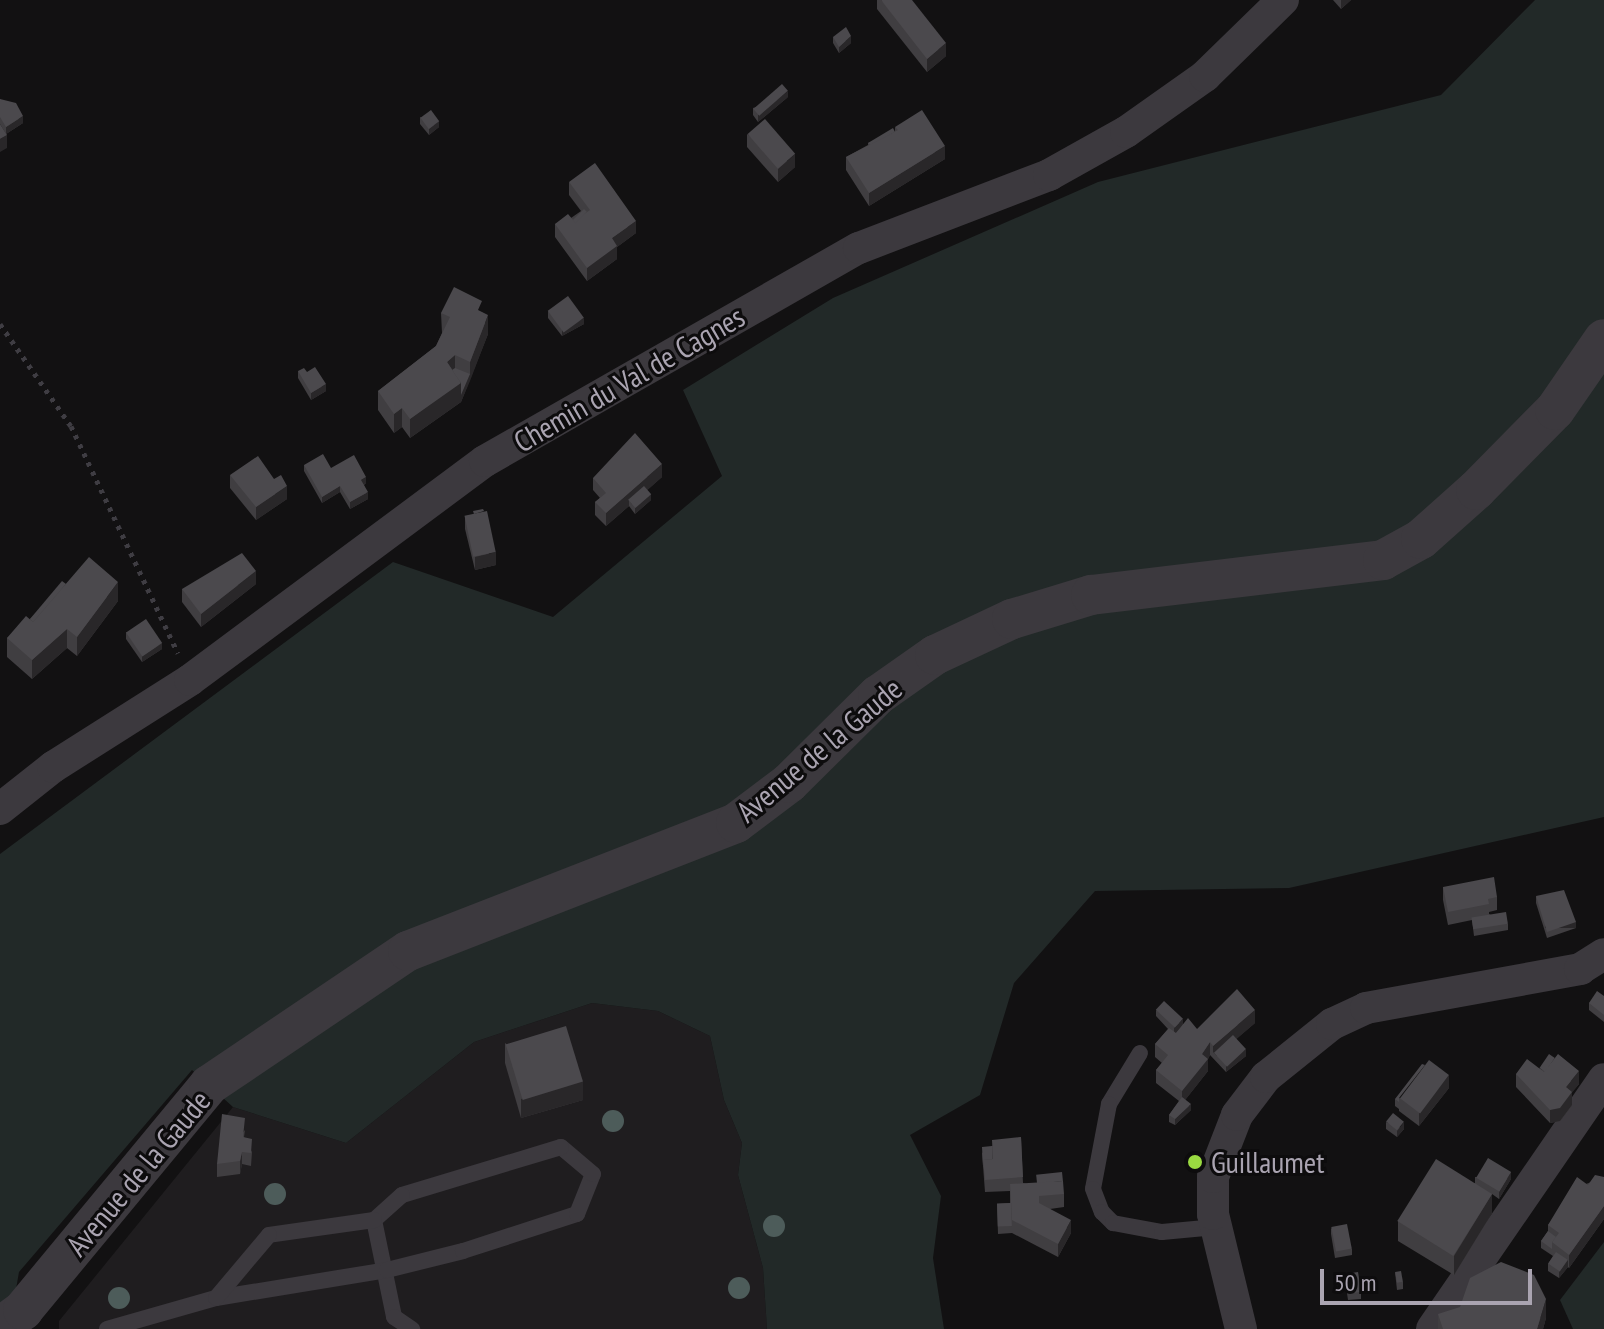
<!DOCTYPE html>
<style>
body{margin:0}
#map{position:relative;width:1604px;height:1329px;overflow:hidden;background:#121112;font-family:"PT Sans Narrow",sans-serif}
div>[style]{position:absolute}
[style*='--x']{left:calc(var(--x)*1px);top:calc(var(--y)*1px);width:calc(var(--w)*1px);rotate:calc(var(--a)*1deg)}
.built>*{inset:0;background:#1f1d1f}
.green>*{inset:0;background:#222928}
.path>*{height:5px;margin-top:-2.5px;transform-origin:0;background:repeating-linear-gradient(90deg,#3f3d43 0 4px,transparent 0 10px)}
.service>*{height:16px;margin:-8px;padding:0 8px;transform-origin:8px;border-radius:8px;background:#3c393e}
.minor>*{height:32px;margin:-16px;padding:0 16px;transform-origin:16px;border-radius:16px;background:#3c393e}
.tertiary>*{height:40px;margin:-20px;padding:0 20px;transform-origin:20px;border-radius:20px;background:#3c393e}
.trees>*{width:22px;height:22px;margin:-11px;border-radius:50%;background:#4d5c5a}
.wall>*{inset:0;background:#403e41}
.shaded-wall>*{inset:0;background:#292729;transform-origin:0 0}
.building>*{inset:0;background:#4b494d;transform-origin:0 0}
.dots>*{width:22px;height:22px;translate:-50% -50%;box-sizing:border-box;border:4px solid #0d0c0d;border-radius:50%}
span{translate:-50% -50%;white-space:nowrap;text-align:center;line-height:1.15;-webkit-text-stroke:6px #0d0c0d;paint-order:stroke}
.street-label{font-size:30px;color:#aaa4b1}
.poi-label{font-size:30px;color:#aaa4b1}
.left{translate:0 -50%;text-align:left}
.scale{position:absolute;left:1320px;top:1269px;width:212px;height:36px;box-sizing:border-box;border:4px solid #aaa4b1;border-top:0;padding-left:10px;font-size:24px;line-height:28px;white-space:nowrap;color:#aaa4b1;-webkit-text-stroke:6px #0d0c0d;paint-order:stroke}
</style>
<div id="map">
<div class="built">
<i style="clip-path:polygon(592px 1003px,658px 1011px,710px 1036px,724px 1100px,742px 1143px,738px 1175px,763px 1268px,767px 1329px,59px 1329px,59px 1321px,233px 1107px,346px 1143px,474px 1042px)"></i>
</div>
<div class="green">
<i style="clip-path:polygon(1535px 0,1604px 0,1604px 817px,1289px 888px,1095px 891px,1014px 983px,980px 1095px,910px 1135px,941px 1196px,933px 1258px,944px 1329px,767px 1329px,763px 1268px,738px 1175px,742px 1143px,724px 1100px,710px 1036px,658px 1011px,592px 1003px,474px 1042px,346px 1143px,233px 1107px,192px 1070px,19px 1272px,9px 1329px,0 1329px,0 854px,393px 562px,553px 617px,722px 476px,683px 390px,833px 298px,1098px 182px,1441px 95px)"></i>
<i style="clip-path:polygon(1604px 1242px,1604px 1329px,1573px 1329px,1560px 1300px)"></i>
</div>
<div class="path">
<i style="--x:0;--y:324;--w:124;--a:55.2"></i>
<i style="--x:71;--y:426;--w:251;--a:64.8"></i>
</div>
<div class="service">
<i style="--x:1140;--y:1053;--w:60;--a:121.3"></i>
<i style="--x:1109;--y:1104;--w:86;--a:100.7"></i>
<i style="--x:1093;--y:1189;--w:25;--a:69"></i>
<i style="--x:1102;--y:1212;--w:16;--a:45"></i>
<i style="--x:1113;--y:1223;--w:50;--a:10.4"></i>
<i style="--x:1162;--y:1232;--w:54;--a:-5.3"></i>
<i style="--x:374;--y:1220;--w:99;--a:78.3"></i>
<i style="--x:394;--y:1317;--w:22;--a:34"></i>
<i style="--x:107;--y:1329;--w:113;--a:-15.9"></i>
<i style="--x:216;--y:1298;--w:173;--a:-9.3"></i>
<i style="--x:387;--y:1270;--w:78;--a:-14"></i>
<i style="--x:463;--y:1251;--w:120;--a:-18"></i>
<i style="--x:577;--y:1214;--w:43;--a:-68.2"></i>
<i style="--x:593;--y:1174;--w:42;--a:-139.8"></i>
<i style="--x:561;--y:1147;--w:166;--a:163.2"></i>
<i style="--x:402;--y:1195;--w:38;--a:138"></i>
<i style="--x:374;--y:1220;--w:106;--a:171.9"></i>
<i style="--x:269;--y:1235;--w:82;--a:130.1"></i>
</div>
<div class="minor">
<i style="--x:0;--y:809;--w:68;--a:-38.4"></i>
<i style="--x:53;--y:767;--w:162;--a:-32.4"></i>
<i style="--x:190;--y:680;--w:367;--a:-36.6"></i>
<i style="--x:485;--y:461;--w:430;--a:-29.7"></i>
<i style="--x:859;--y:248;--w:204;--a:-21"></i>
<i style="--x:1049;--y:175;--w:88;--a:-29.2"></i>
<i style="--x:1126;--y:132;--w:97;--a:-35.3"></i>
<i style="--x:1205;--y:76;--w:109;--a:-44.3"></i>
<i style="--x:1241;--y:1329;--w:118;--a:-103.7"></i>
<i style="--x:1213;--y:1214;--w:37;--a:-90"></i>
<i style="--x:1213;--y:1177;--w:66;--a:-68.8"></i>
<i style="--x:1237;--y:1115;--w:48;--a:-52.7"></i>
<i style="--x:1266;--y:1077;--w:85;--a:-38.8"></i>
<i style="--x:1332;--y:1024;--w:38;--a:-25"></i>
<i style="--x:1366;--y:1008;--w:218;--a:-10.3"></i>
<i style="--x:1580;--y:969;--w:28;--a:-32"></i>
<i style="--x:1432;--y:1329;--w:303;--a:-55.5"></i>
</div>
<div class="tertiary">
<i style="--x:0;--y:1327;--w:29;--a:-36"></i>
<i style="--x:23;--y:1310;--w:292;--a:-50.4"></i>
<i style="--x:209;--y:1085;--w:240;--a:-34"></i>
<i style="--x:408;--y:951;--w:352;--a:-21.3"></i>
<i style="--x:736;--y:823;--w:66;--a:-37"></i>
<i style="--x:789;--y:783;--w:125;--a:-44.7"></i>
<i style="--x:878;--y:695;--w:70;--a:-35.1"></i>
<i style="--x:935;--y:655;--w:85;--a:-25.1"></i>
<i style="--x:1012;--y:619;--w:83;--a:-16.9"></i>
<i style="--x:1091;--y:595;--w:294;--a:-6.8"></i>
<i style="--x:1383;--y:560;--w:43;--a:-28.9"></i>
<i style="--x:1421;--y:539;--w:74;--a:-41.7"></i>
<i style="--x:1476;--y:490;--w:112;--a:-45.4"></i>
<i style="--x:1555;--y:410;--w:86;--a:-55.4"></i>
</div>
<div class="trees">
<i style="left:613px;top:1121px"></i>
<i style="left:275px;top:1194px"></i>
<i style="left:774px;top:1226px"></i>
<i style="left:739px;top:1288px"></i>
<i style="left:119px;top:1298px"></i>
</div>
<div class="wall">
<i style="clip-path:polygon(877px 0,881px 0,946px 56px,927px 72px,877px 9px)"></i>
<i style="clip-path:polygon(1333px 0,1351px 0,1341px 9px)"></i>
<i style="clip-path:polygon(833px 37px,851px 43px,839px 53px,833px 43px)"></i>
<i style="clip-path:polygon(788px 97px,758px 122px,753px 115px,753px 108px)"></i>
<i style="clip-path:polygon(0 99px,23px 123px,6px 134px,0 124px)"></i>
<i style="clip-path:polygon(420px 117px,439px 127px,429px 135px,420px 124px)"></i>
<i style="clip-path:polygon(895px 127px,945px 159px,869px 206px,846px 170px,846px 157px,868px 145px,868px 143px,895px 132px)"></i>
<i style="clip-path:polygon(747px 134px,795px 167px,778px 182px,747px 147px)"></i>
<i style="clip-path:polygon(569px 182px,636px 233px,617px 247px,617px 259px,587px 281px,555px 237px,555px 224px,571px 218px,581px 211px,569px 195px)"></i>
<i style="clip-path:polygon(548px 311px,584px 324px,562px 336px,548px 318px)"></i>
<i style="clip-path:polygon(482px 312px,488px 334px,461px 402px,410px 438px,402px 427px,394px 433px,378px 410px,378px 391px,436px 346px,442px 333px,441px 313px)"></i>
<i style="clip-path:polygon(298px 371px,307px 372px,326px 391px,311px 400px,298px 378px)"></i>
<i style="clip-path:polygon(304px 465px,331px 468px,366px 483px,364px 485px,368px 499px,350px 509px,340px 492px,322px 503px,304px 471px)"></i>
<i style="clip-path:polygon(230px 475px,287px 499px,256px 520px,230px 488px)"></i>
<i style="clip-path:polygon(662px 477px,647px 490px,651px 500px,635px 514px,629px 506px,606px 526px,595px 515px,595px 502px,600px 498px,593px 490px,593px 478px)"></i>
<i style="clip-path:polygon(465px 516px,496px 565px,475px 570px,465px 529px)"></i>
<i style="clip-path:polygon(66px 584px,118px 601px,77px 656px,67px 648px,32px 679px,7px 657px,7px 638px,30px 619px)"></i>
<i style="clip-path:polygon(256px 584px,201px 627px,182px 602px,182px 589px)"></i>
<i style="clip-path:polygon(126px 632px,162px 649px,142px 662px,126px 639px)"></i>
<i style="clip-path:polygon(1443px 887px,1497px 897px,1497px 910px,1489px 912px,1489px 914px,1508px 924px,1508px 930px,1474px 936px,1472px 920px,1448px 925px,1443px 900px)"></i>
<i style="clip-path:polygon(1536px 896px,1576px 928px,1547px 938px,1536px 903px)"></i>
<i style="clip-path:polygon(1604px 996px,1604px 1022px,1589px 1010px,1589px 1003px)"></i>
<i style="clip-path:polygon(1156px 1010px,1183px 1025px,1197px 1029px,1255px 1023px,1236px 1039px,1246px 1056px,1226px 1072px,1210px 1055px,1208px 1059px,1208px 1071px,1185px 1100px,1191px 1110px,1175px 1125px,1169px 1122px,1169px 1115px,1179px 1101px,1156px 1083px,1156px 1070px,1162px 1063px,1155px 1057px,1155px 1044px,1168px 1029px,1156px 1016px)"></i>
<i style="clip-path:polygon(505px 1043px,583px 1100px,521px 1118px,505px 1063px)"></i>
<i style="clip-path:polygon(1538px 1068px,1579px 1084px,1572px 1092px,1572px 1105px,1560px 1121px,1550px 1123px,1516px 1087px,1516px 1074px)"></i>
<i style="clip-path:polygon(1449px 1088px,1419px 1126px,1399px 1111px,1399px 1109px,1395px 1106px,1395px 1099px)"></i>
<i style="clip-path:polygon(1386px 1122px,1404px 1129px,1397px 1137px,1386px 1129px)"></i>
<i style="clip-path:polygon(245px 1130px,244px 1137px,252px 1152px,251px 1166px,242px 1164px,240px 1174px,217px 1177px,217px 1164px)"></i>
<i style="clip-path:polygon(1021px 1137px,1023px 1183px,1064px 1194px,1064px 1207px,1050px 1209px,1071px 1233px,1058px 1257px,1012px 1233px,998px 1234px,997px 1204px,1010px 1203px,1010px 1191px,985px 1192px,982px 1153px,992px 1146px)"></i>
<i style="clip-path:polygon(1475px 1177px,1511px 1179px,1499px 1199px,1492px 1194px,1492px 1213px,1454px 1275px,1398px 1241px,1398px 1221px,1475px 1183px)"></i>
<i style="clip-path:polygon(1604px 1177px,1604px 1219px,1569px 1268px,1568px 1267px,1559px 1278px,1548px 1271px,1548px 1264px,1553px 1256px,1541px 1248px,1541px 1241px,1548px 1231px,1548px 1225px,1586px 1184px)"></i>
<i style="clip-path:polygon(1331px 1228px,1352px 1249px,1352px 1255px,1335px 1258px,1331px 1234px)"></i>
<i style="clip-path:polygon(1395px 1272px,1403px 1282px,1403px 1289px,1397px 1290px)"></i>
<i style="clip-path:polygon(1344px 1274px,1361px 1292px,1361px 1299px,1348px 1300px)"></i>
<i style="clip-path:polygon(1438px 1314px,1546px 1318px,1543px 1329px,1438px 1329px)"></i>
</div>
<div class="shaded-wall">
<i style="clip-path:polygon(1341px 0,1351px 0,1341px 9px)"></i>
<i style="clip-path:polygon(851px 36px,851px 43px,839px 53px,839px 47px)"></i>
<i style="clip-path:polygon(946px 43px,946px 56px,927px 72px,927px 59px)"></i>
<i style="clip-path:polygon(788px 91px,788px 97px,758px 122px,758px 115px)"></i>
<i style="clip-path:polygon(23px 116px,23px 123px,6px 134px,6px 127px)"></i>
<i style="clip-path:polygon(439px 121px,439px 127px,429px 135px,429px 129px)"></i>
<i style="clip-path:polygon(7px 135px,7px 148px,0 152px,0 139px)"></i>
<i style="clip-path:polygon(945px 146px,945px 159px,869px 206px,869px 193px)"></i>
<i style="clip-path:polygon(795px 154px,795px 167px,778px 182px,778px 169px)"></i>
<i style="clip-path:polygon(636px 221px,636px 233px,617px 247px,617px 259px,587px 281px,587px 268px,612px 238px)"></i>
<i style="clip-path:polygon(488px 315px,488px 334px,470px 381px,470px 362px)"></i>
<i style="clip-path:polygon(584px 318px,584px 324px,562px 336px,562px 330px)"></i>
<i style="clip-path:polygon(455px 355px,455px 374px,447px 362px)"></i>
<i style="clip-path:polygon(470px 374px,470px 381px,461px 402px,410px 438px,410px 419px)"></i>
<i style="clip-path:polygon(326px 384px,326px 391px,311px 400px,311px 393px)"></i>
<i style="clip-path:polygon(402px 408px,402px 427px,394px 433px,394px 414px)"></i>
<i style="clip-path:polygon(662px 464px,662px 477px,632px 504px,629px 500px,629px 506px,606px 526px,606px 513px)"></i>
<i style="clip-path:polygon(366px 477px,366px 483px,361px 486px,361px 480px)"></i>
<i style="clip-path:polygon(287px 486px,287px 499px,256px 520px,256px 507px)"></i>
<i style="clip-path:polygon(340px 486px,340px 492px,322px 503px,322px 497px)"></i>
<i style="clip-path:polygon(368px 492px,368px 499px,350px 509px,350px 502px)"></i>
<i style="clip-path:polygon(651px 494px,651px 500px,635px 514px,635px 507px)"></i>
<i style="clip-path:polygon(496px 552px,496px 565px,475px 570px,475px 557px)"></i>
<i style="clip-path:polygon(256px 571px,256px 584px,201px 627px,201px 614px)"></i>
<i style="clip-path:polygon(118px 582px,118px 601px,77px 656px,77px 637px)"></i>
<i style="clip-path:polygon(67px 629px,67px 648px,32px 679px,32px 660px)"></i>
<i style="clip-path:polygon(162px 643px,162px 649px,142px 662px,142px 656px)"></i>
<i style="left:1576px;top:922px;width:6px;height:31px;rotate:90deg"></i>
<i style="clip-path:polygon(1255px 1010px,1255px 1023px,1217px 1056px,1213px 1052px,1213px 1059px,1213px 1046px)"></i>
<i style="clip-path:polygon(1183px 1019px,1183px 1026px,1174px 1035px,1174px 1028px)"></i>
<i style="clip-path:polygon(1210px 1042px,1210px 1055px,1208px 1059px,1208px 1071px,1182px 1104px,1182px 1091px,1202px 1054px)"></i>
<i style="clip-path:polygon(1246px 1049px,1246px 1056px,1226px 1072px,1226px 1065px)"></i>
<i style="clip-path:polygon(1579px 1071px,1579px 1084px,1566px 1100px,1566px 1087px)"></i>
<i style="clip-path:polygon(1449px 1075px,1449px 1088px,1419px 1126px,1419px 1113px)"></i>
<i style="clip-path:polygon(583px 1081px,583px 1100px,521px 1118px,521px 1099px)"></i>
<i style="clip-path:polygon(1572px 1092px,1572px 1105px,1560px 1121px,1550px 1123px,1550px 1110px)"></i>
<i style="clip-path:polygon(1191px 1104px,1191px 1110px,1175px 1125px,1175px 1119px)"></i>
<i style="clip-path:polygon(1404px 1122px,1404px 1129px,1397px 1137px,1397px 1131px)"></i>
<i style="clip-path:polygon(242px 1152px,242px 1164px,240px 1174px,240px 1161px)"></i>
<i style="clip-path:polygon(1511px 1172px,1511px 1179px,1499px 1199px,1499px 1192px)"></i>
<i style="clip-path:polygon(1492px 1194px,1492px 1213px,1454px 1275px,1454px 1256px)"></i>
<i style="clip-path:polygon(1604px 1206px,1604px 1219px,1569px 1268px,1569px 1255px)"></i>
<i style="clip-path:polygon(1071px 1220px,1071px 1233px,1058px 1257px,1058px 1244px)"></i>
<i style="clip-path:polygon(1568px 1260px,1568px 1267px,1559px 1278px,1559px 1272px)"></i>
<i style="clip-path:polygon(1546px 1299px,1546px 1318px,1543px 1329px,1537px 1329px)"></i>
</div>
<div class="building">
<i style="clip-path:polygon(881px 0,912px 0,946px 43px,927px 59px)"></i>
<i style="clip-path:polygon(846px 27px,851px 36px,839px 47px,833px 37px)"></i>
<i style="left:782px;top:84px;width:9px;height:38px;rotate:49deg"></i>
<i style="clip-path:polygon(0 99px,16px 103px,23px 116px,6px 127px,0 117px)"></i>
<i style="left:431px;top:110px;width:14px;height:13px;rotate:54deg"></i>
<i style="clip-path:polygon(922px 110px,945px 146px,869px 193px,846px 157px,898px 130px,895px 127px)"></i>
<i style="left:765px;top:119px;width:46px;height:23px;rotate:49deg"></i>
<i style="clip-path:polygon(0 124px,7px 135px,0 139px)"></i>
<i style="clip-path:polygon(893px 128px,895px 132px,870px 145px,868px 143px)"></i>
<i style="clip-path:polygon(595px 163px,636px 221px,612px 238px,617px 246px,587px 268px,555px 224px,568px 214px,574px 221px,590px 210px,569px 182px)"></i>
<i style="left:584px;top:209px;width:4px;height:16px;rotate:45deg"></i>
<i style="clip-path:polygon(454px 287px,482px 301px,478px 310px,488px 315px,470px 362px,455px 355px,447px 362px,461px 383px,410px 419px,402px 408px,394px 414px,378px 391px,436px 346px,450px 317px,441px 313px)"></i>
<i style="left:568px;top:296px;width:27px;height:25px;rotate:54deg"></i>
<i style="clip-path:polygon(315px 367px,326px 384px,311px 393px,298px 371px,304px 368px,307px 372px)"></i>
<i style="clip-path:polygon(455px 368px,470px 374px,461px 395px,461px 383px,452px 370px)"></i>
<i style="clip-path:polygon(635px 433px,662px 464px,606px 513px,595px 502px,606px 493px,593px 478px)"></i>
<i style="clip-path:polygon(323px 454px,331px 468px,354px 455px,366px 477px,361px 480px,368px 492px,350px 502px,340px 486px,322px 497px,304px 465px)"></i>
<i style="clip-path:polygon(258px 456px,274px 479px,281px 475px,287px 486px,256px 507px,230px 475px)"></i>
<i style="left:644px;top:486px;width:11px;height:21px;rotate:49deg"></i>
<i style="clip-path:polygon(483px 509px,484px 511px,474px 514px,473px 511px)"></i>
<i style="left:487px;top:511px;width:42px;height:23px;rotate:78deg"></i>
<i style="clip-path:polygon(242px 553px,256px 571px,201px 614px,182px 589px)"></i>
<i style="clip-path:polygon(89px 557px,118px 582px,77px 637px,67px 629px,32px 660px,7px 638px,26px 616px,33px 622px)"></i>
<i style="clip-path:polygon(62px 581px,66px 584px,33px 622px,30px 619px)"></i>
<i style="left:146px;top:619px;width:29px;height:24px;rotate:56deg"></i>
<i style="clip-path:polygon(1494px 877px,1497px 897px,1488px 899px,1489px 904px,1448px 912px,1443px 887px)"></i>
<i style="clip-path:polygon(1564px 890px,1576px 922px,1547px 932px,1536px 896px)"></i>
<i style="left:1506px;top:912px;width:12px;height:35px;rotate:81deg"></i>
<i style="clip-path:polygon(1237px 989px,1255px 1010px,1213px 1046px,1210px 1042px,1202px 1054px,1208px 1059px,1182px 1091px,1156px 1070px,1168px 1055px,1155px 1044px,1169px 1028px,1176px 1033px,1188px 1018px,1197px 1029px)"></i>
<i style="clip-path:polygon(1597px 991px,1604px 996px,1604px 1015px,1589px 1003px)"></i>
<i style="left:1164px;top:1001px;width:26px;height:12px;rotate:43deg"></i>
<i style="left:566px;top:1026px;width:58px;height:63px;rotate:73deg"></i>
<i style="left:1233px;top:1035px;width:19px;height:26px;rotate:47deg"></i>
<i style="left:1549px;top:1054px;width:7px;height:17px;rotate:34deg"></i>
<i style="clip-path:polygon(1558px 1054px,1579px 1071px,1566px 1087px,1572px 1092px,1560px 1108px,1550px 1110px,1516px 1074px,1527px 1059px,1544px 1072px)"></i>
<i style="left:1429px;top:1060px;width:25px;height:48px;rotate:37deg"></i>
<i style="clip-path:polygon(1422px 1064px,1425px 1065px,1399px 1098px,1399px 1102px,1395px 1099px)"></i>
<i style="clip-path:polygon(1182px 1097px,1191px 1104px,1175px 1119px,1169px 1115px)"></i>
<i style="left:1393px;top:1113px;width:14px;height:11px;rotate:39deg"></i>
<i style="clip-path:polygon(222px 1114px,245px 1118px,243px 1137px,252px 1139px,251px 1153px,242px 1152px,240px 1161px,217px 1164px)"></i>
<i style="clip-path:polygon(1021px 1137px,1023px 1177px,985px 1180px,983px 1160px,993px 1159px,992px 1140px)"></i>
<i style="clip-path:polygon(992px 1146px,992px 1159px,983px 1160px,983px 1166px,982px 1147px)"></i>
<i style="left:1488px;top:1158px;width:27px;height:23px;rotate:31deg"></i>
<i style="left:1436px;top:1159px;width:66px;height:73px;rotate:32deg"></i>
<i style="left:1062px;top:1172px;width:9px;height:26px;rotate:84deg"></i>
<i style="clip-path:polygon(1595px 1175px,1604px 1177px,1604px 1206px,1569px 1255px,1552px 1242px,1559px 1233px,1548px 1225px,1577px 1177px,1588px 1185px)"></i>
<i style="clip-path:polygon(1063px 1181px,1064px 1194px,1039px 1196px,1039px 1203px,1071px 1220px,1058px 1244px,1012px 1220px,1010px 1184px)"></i>
<i style="left:1011px;top:1203px;width:23px;height:14px;rotate:88deg"></i>
<i style="left:1347px;top:1224px;width:25px;height:16px;rotate:79deg"></i>
<i style="clip-path:polygon(1548px 1231px,1556px 1237px,1552px 1242px,1552px 1249px,1541px 1241px)"></i>
<i style="left:1556px;top:1252px;width:14px;height:14px;rotate:34deg"></i>
<i style="clip-path:polygon(1501px 1262px,1534px 1275px,1546px 1299px,1537px 1329px,1443px 1329px,1438px 1314px,1460px 1307px,1470px 1278px)"></i>
<i style="left:1401px;top:1271px;width:11px;height:6px;rotate:80deg"></i>
<i style="left:1358px;top:1272px;width:20px;height:14px;rotate:81deg"></i>
</div>
<div class="dots">
<i style="left:1195px;top:1162px;background:#9ada41"></i>
</div>
<div class="street-label">
<span style="left:629px;top:379px;rotate:-30deg">Chemin du Val de Cagnes</span>
<span style="left:819px;top:750px;rotate:-40deg">Avenue de la Gaude</span>
<span style="left:138px;top:1173px;rotate:-50deg">Avenue de la Gaude</span>
</div>
<div class="poi-label">
<span class="left" style="left:1211px;top:1162px">Guillaumet</span>
</div>
<div class="scale">50 m</div>
</div>
